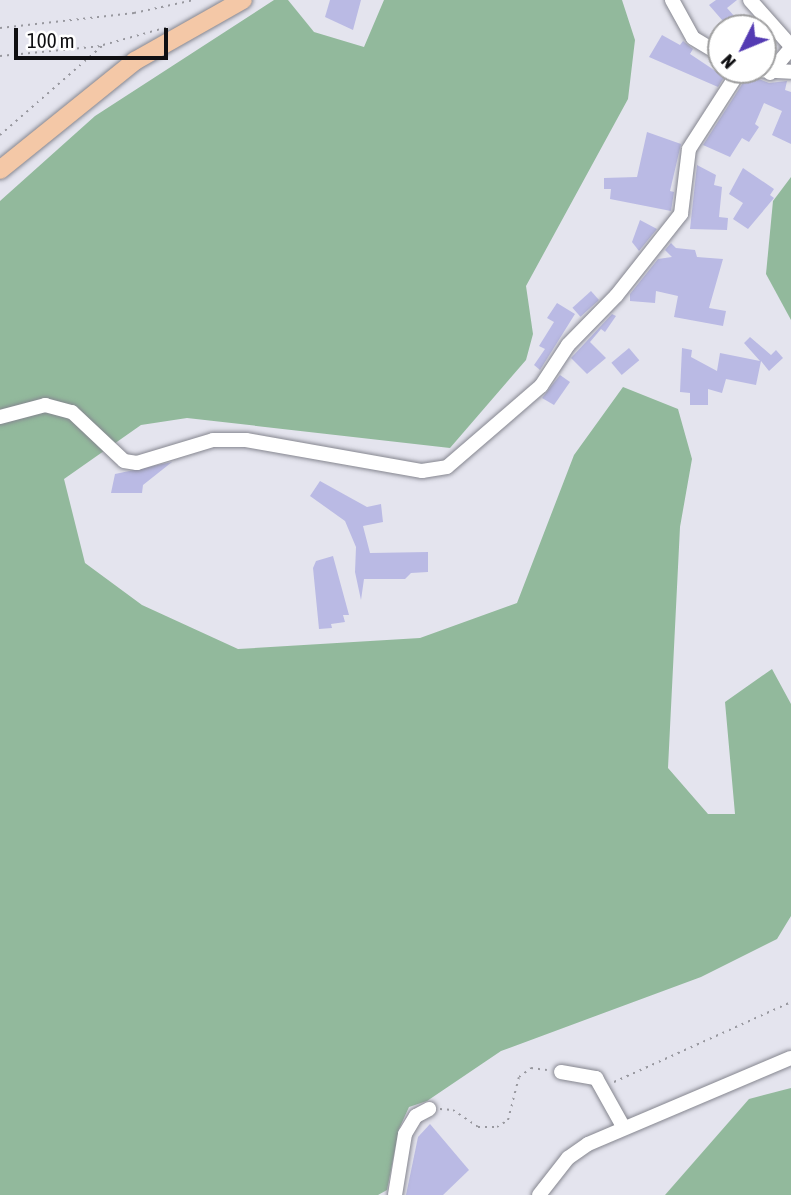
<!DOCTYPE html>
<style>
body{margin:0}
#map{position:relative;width:791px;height:1195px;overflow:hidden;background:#e4e4ee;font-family:"Asap Condensed",sans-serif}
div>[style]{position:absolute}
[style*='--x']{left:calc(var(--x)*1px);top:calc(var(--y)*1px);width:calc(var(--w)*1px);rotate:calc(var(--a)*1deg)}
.forest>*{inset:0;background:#92b99c}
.building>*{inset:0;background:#babae4;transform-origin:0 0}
.path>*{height:2px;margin-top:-1px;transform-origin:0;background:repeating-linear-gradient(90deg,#98989f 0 2px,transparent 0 7px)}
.roads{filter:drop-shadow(0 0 2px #85868f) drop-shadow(0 0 2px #85868f)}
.minor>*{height:14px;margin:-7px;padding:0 7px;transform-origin:7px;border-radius:7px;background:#fff}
.major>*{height:18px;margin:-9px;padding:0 9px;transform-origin:9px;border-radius:9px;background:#f4c8a7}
span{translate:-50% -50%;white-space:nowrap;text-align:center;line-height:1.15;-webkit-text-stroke:5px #fff;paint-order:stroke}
.north{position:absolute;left:707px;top:14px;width:70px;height:70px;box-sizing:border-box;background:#fff;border:2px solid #9f9fa0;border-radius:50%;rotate:227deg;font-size:19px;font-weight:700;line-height:28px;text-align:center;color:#0f0f12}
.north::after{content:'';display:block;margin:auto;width:24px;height:32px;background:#543bb3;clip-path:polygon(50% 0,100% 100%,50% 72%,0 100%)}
.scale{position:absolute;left:14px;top:28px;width:154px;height:32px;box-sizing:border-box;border:4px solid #0f0f12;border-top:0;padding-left:9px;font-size:21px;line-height:24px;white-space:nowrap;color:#0f0f12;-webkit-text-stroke:5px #fff;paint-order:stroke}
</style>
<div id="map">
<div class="forest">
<i style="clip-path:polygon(274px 0,288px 0,314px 32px,364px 47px,384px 0,622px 0,635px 40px,628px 99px,526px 286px,533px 334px,526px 360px,450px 448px,187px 418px,141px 425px,64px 479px,85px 563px,142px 605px,238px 649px,420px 638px,517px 603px,574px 455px,623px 387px,678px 409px,692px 459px,680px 527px,668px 768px,708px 814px,735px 814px,725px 702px,772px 669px,791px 704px,791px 916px,777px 939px,701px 977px,501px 1051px,427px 1101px,409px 1107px,399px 1129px,387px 1190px,378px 1195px,0 1195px,0 201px,95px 116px)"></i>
<i style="clip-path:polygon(791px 177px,791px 320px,766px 274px,773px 201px)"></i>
<i style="clip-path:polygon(791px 1088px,791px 1195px,665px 1195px,749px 1099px)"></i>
</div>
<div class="building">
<i style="clip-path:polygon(330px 0,361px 0,353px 30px,325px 17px)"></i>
<i style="clip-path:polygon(716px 0,737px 0,727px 8px,745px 28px,729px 28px,709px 5px)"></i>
<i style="clip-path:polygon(662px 35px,680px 45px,683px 41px,693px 49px,690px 54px,720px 74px,728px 71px,718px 87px,649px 57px)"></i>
<i style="clip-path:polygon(748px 75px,769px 83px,787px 81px,785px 90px,791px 92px,791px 144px,772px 135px,782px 111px,764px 103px,755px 124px,759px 127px,749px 142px,742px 138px,730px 157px,703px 145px)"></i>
<i style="clip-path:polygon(647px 132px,681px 144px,670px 191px,674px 192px,671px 211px,610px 199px,611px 189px,604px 189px,604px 178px,637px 177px)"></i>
<i style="clip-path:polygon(697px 165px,716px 175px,714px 185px,722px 187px,719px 217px,728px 218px,727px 230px,690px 229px)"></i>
<i style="clip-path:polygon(743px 168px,774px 189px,770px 195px,774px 198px,748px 229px,733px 219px,743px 203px,729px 194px)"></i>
<i style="clip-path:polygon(640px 220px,657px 229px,639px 251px,632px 242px)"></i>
<i style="clip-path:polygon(671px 243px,676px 248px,695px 250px,697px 257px,723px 259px,709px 308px,726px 311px,723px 326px,674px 317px,678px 296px,656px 291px,655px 303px,630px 301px,630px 294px,658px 259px,672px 257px,665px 250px)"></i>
<i style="left:591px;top:291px;width:12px;height:25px;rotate:48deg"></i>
<i style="clip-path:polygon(557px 303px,575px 314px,540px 370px,534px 365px,545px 349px,539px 346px,554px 322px,547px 318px)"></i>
<i style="clip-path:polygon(612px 314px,616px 316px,605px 332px,601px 329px,590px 342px,606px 358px,587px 374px,571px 358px)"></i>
<i style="clip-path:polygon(750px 337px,771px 355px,776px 350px,783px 358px,769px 371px,761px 361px,756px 385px,726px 379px,722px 393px,708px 389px,708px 405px,690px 405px,690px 393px,680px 392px,682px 348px,692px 350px,691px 357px,717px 371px,720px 353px,760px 361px,744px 343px)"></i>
<i style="left:629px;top:348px;width:16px;height:23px;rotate:50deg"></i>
<i style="clip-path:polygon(560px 375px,570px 382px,554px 405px,542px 398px)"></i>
<i style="clip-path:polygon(172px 462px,143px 485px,142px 493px,111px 493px,115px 474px)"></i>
<i style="clip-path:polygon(320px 481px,367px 507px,381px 504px,383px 522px,363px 526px,370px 553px,428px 552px,428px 572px,411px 573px,405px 579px,364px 579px,361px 600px,355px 572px,356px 547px,345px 521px,310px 496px)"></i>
<i style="clip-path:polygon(333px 556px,349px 615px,343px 615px,345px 622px,331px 624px,332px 628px,319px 629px,313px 568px,316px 561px)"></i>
<i style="clip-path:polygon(430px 1124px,469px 1170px,443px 1195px,406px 1195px,418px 1137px)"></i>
</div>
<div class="path">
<i style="--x:0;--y:28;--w:135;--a:-6.4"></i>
<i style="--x:134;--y:13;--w:61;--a:-12.2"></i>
<i style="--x:0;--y:56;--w:102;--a:-5.6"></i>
<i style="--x:0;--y:135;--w:137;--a:-41.1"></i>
<i style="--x:103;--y:45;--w:67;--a:-15.5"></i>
<i style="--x:614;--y:1082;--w:194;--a:-24.3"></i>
<i style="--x:440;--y:1109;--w:13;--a:4"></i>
<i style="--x:453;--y:1110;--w:30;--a:34"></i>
<i style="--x:478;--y:1127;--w:19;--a:0"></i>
<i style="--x:497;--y:1127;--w:13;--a:-32"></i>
<i style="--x:508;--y:1120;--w:44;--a:-75.7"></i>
<i style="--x:519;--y:1077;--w:15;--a:-37"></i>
<i style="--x:531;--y:1068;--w:16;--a:7"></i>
</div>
<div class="roads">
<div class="minor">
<i style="--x:672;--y:0;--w:43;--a:61.1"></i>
<i style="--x:693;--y:38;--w:33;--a:31"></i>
<i style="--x:750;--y:0;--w:62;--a:48.3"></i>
<i style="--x:757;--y:70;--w:34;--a:3"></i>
<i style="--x:770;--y:73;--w:33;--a:-50"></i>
<i style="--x:0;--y:417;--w:47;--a:-14.9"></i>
<i style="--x:45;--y:405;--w:28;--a:15"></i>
<i style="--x:72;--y:412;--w:71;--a:43.3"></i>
<i style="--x:124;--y:461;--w:13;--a:9"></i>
<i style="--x:137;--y:463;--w:79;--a:-16.8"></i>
<i style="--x:213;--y:440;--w:33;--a:0"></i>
<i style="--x:246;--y:440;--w:179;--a:10"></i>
<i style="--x:422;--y:471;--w:25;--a:-9"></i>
<i style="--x:447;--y:467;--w:124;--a:-40.8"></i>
<i style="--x:541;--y:386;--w:49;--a:-56.6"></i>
<i style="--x:568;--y:345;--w:69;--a:-45.6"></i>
<i style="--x:616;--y:296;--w:105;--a:-51.6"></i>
<i style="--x:681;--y:214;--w:65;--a:-83"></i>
<i style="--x:689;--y:149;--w:94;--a:-57.2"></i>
<i style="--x:561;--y:1072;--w:36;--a:10"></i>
<i style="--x:596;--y:1078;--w:57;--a:60.8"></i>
<i style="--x:395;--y:1195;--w:62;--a:-80.7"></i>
<i style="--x:405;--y:1134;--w:21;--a:-59"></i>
<i style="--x:416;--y:1116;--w:15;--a:-28"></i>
<i style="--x:539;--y:1195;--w:47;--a:-51.9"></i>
<i style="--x:568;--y:1158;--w:24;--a:-35"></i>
<i style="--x:588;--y:1144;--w:220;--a:-23"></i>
</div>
<div class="major">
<i style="--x:0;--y:170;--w:174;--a:-38.9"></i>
<i style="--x:135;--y:61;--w:124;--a:-29.5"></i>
</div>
</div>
<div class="north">N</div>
<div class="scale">100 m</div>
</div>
